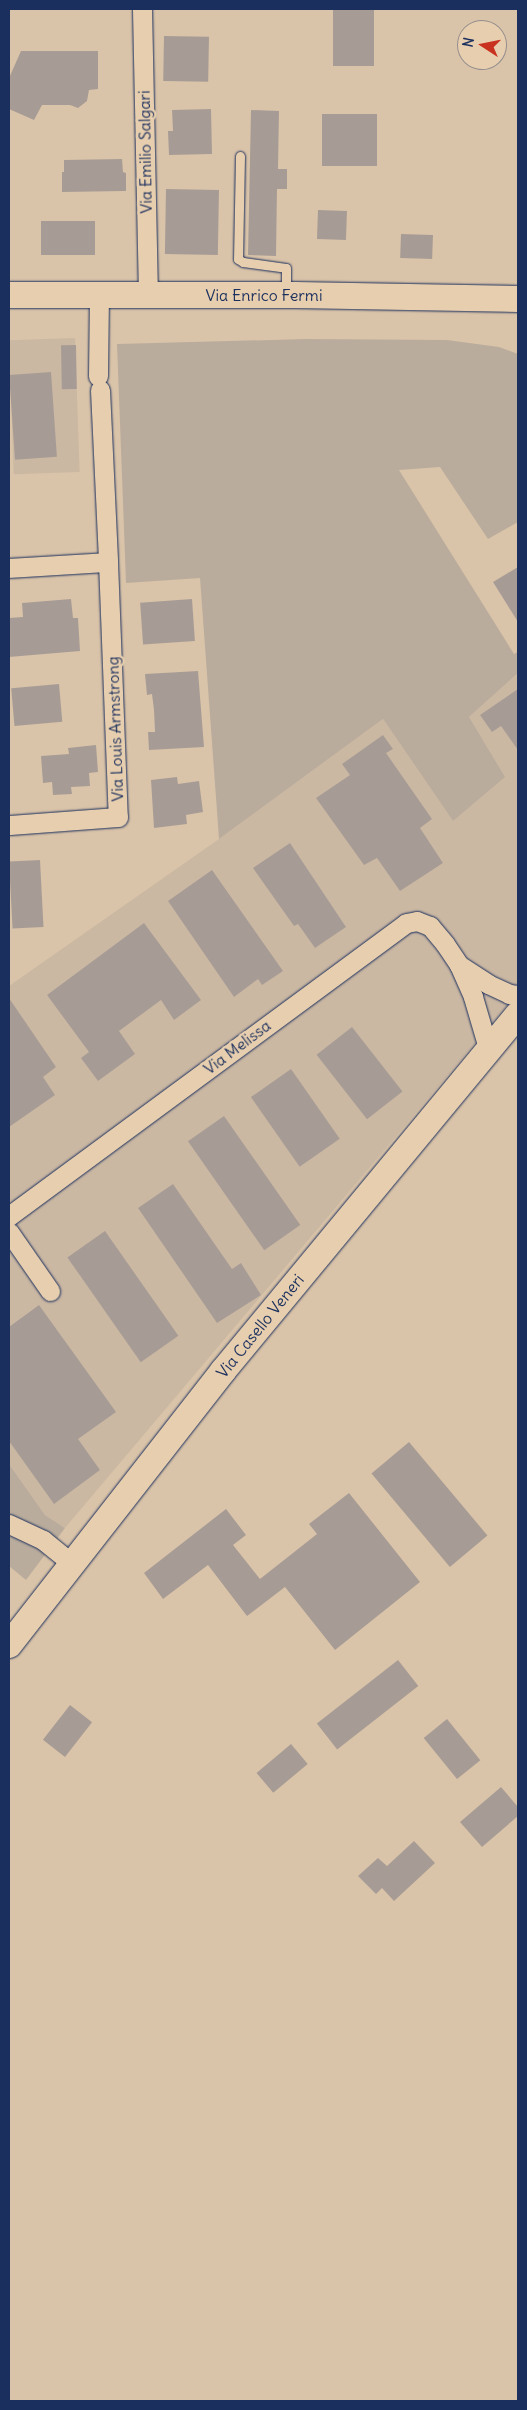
<!DOCTYPE html>
<style>
body{margin:0}
#map{position:relative;width:527px;height:2410px;overflow:hidden;background:#dac4a9;font-family:Delius,sans-serif}
div>[style]{position:absolute}
[style*='--x']{left:calc(var(--x)*1px);top:calc(var(--y)*1px);width:calc(var(--w)*1px);rotate:calc(var(--a)*1deg)}
.built>*{inset:0;background:#cbb8a3;transform-origin:0 0}
.green>*{inset:0;background:#baac9c}
.building>*{inset:0;background:#a79c95;transform-origin:0 0}
.roads{filter:drop-shadow(0 0 1px #1b2f5e) drop-shadow(0 0 1px #1b2f5e)}
.lane>*{height:9px;margin:-4.5px;padding:0 4.5px;transform-origin:4.5px;border-radius:4.5px;background:#e6ceae}
.street>*{height:19px;margin:-9.5px;padding:0 9.5px;transform-origin:9.5px;border-radius:9.5px;background:#e6ceae}
.secondary>*{height:26px;margin:-13px;padding:0 13px;transform-origin:13px;border-radius:13px;background:#e6ceae}
span{translate:-50% -50%;white-space:nowrap;text-align:center;line-height:1.15;-webkit-text-stroke:5px #e6ceae;paint-order:stroke}
.street-label{font-size:16px;color:#1b2f5e}
.frame{position:absolute;inset:0;border:10px solid #1b2f5e;pointer-events:none}
.north{position:absolute;left:457px;top:20px;width:50px;height:50px;box-sizing:border-box;background:#e6ceae;border:1px solid #958e8e;border-radius:50%;rotate:281deg;font-size:14px;font-weight:700;line-height:20px;text-align:center;color:#1b2f5e}
.north::after{content:'';display:block;margin:auto;width:18px;height:22px;background:#c8321e;clip-path:polygon(50% 0,100% 100%,50% 72%,0 100%)}
</style>
<div id="map">
<div class="built">
<i style="left:75px;top:338px;width:134px;height:66px;rotate:88deg"></i>
<i style="clip-path:polygon(518px 673px,518px 992px,65px 1528px,45px 1515px,9px 1464px,9px 986px,219px 839px,383px 719px,453px 821px,469px 717px)"></i>
</div>
<div class="green">
<i style="clip-path:polygon(306px 339px,447px 340px,499px 347px,518px 354px,518px 522px,488px 539px,440px 467px,399px 470px,514px 654px,518px 652px,518px 673px,469px 717px,505px 777px,453px 821px,383px 719px,219px 839px,200px 578px,126px 583px,117px 344px)"></i>
<i style="clip-path:polygon(9px 1464px,45px 1515px,65px 1528px,26px 1580px,9px 1566px)"></i>
</div>
<div class="building">
<i style="left:333px;top:9px;width:41px;height:57px"></i>
<i style="left:164px;top:36px;width:45px;height:45px;rotate:1deg"></i>
<i style="clip-path:polygon(21px 51px,98px 51px,98px 89px,89px 90px,87px 101px,78px 108px,70px 105px,42px 105px,34px 120px,9px 109px,9px 78px)"></i>
<i style="clip-path:polygon(211px 109px,212px 154px,169px 155px,168px 131px,173px 131px,172px 110px)"></i>
<i style="clip-path:polygon(251px 110px,279px 111px,278px 169px,287px 169px,287px 189px,277px 189px,276px 256px,248px 255px)"></i>
<i style="left:322px;top:114px;width:55px;height:52px"></i>
<i style="clip-path:polygon(122px 159px,123px 172px,126px 173px,126px 191px,62px 192px,62px 172px,64px 172px,64px 160px)"></i>
<i style="left:166px;top:189px;width:53px;height:65px;rotate:1deg"></i>
<i style="left:318px;top:210px;width:29px;height:29px;rotate:2deg"></i>
<i style="left:41px;top:221px;width:54px;height:34px"></i>
<i style="left:401px;top:234px;width:32px;height:24px;rotate:2deg"></i>
<i style="left:76px;top:345px;width:44px;height:15px;rotate:89deg"></i>
<i style="left:51px;top:372px;width:85px;height:42px;rotate:86deg"></i>
<i style="clip-path:polygon(518px 567px,518px 622px,493px 582px)"></i>
<i style="clip-path:polygon(71px 599px,73px 618px,78px 618px,80px 651px,9px 657px,9px 618px,23px 617px,22px 603px)"></i>
<i style="left:192px;top:599px;width:42px;height:52px;rotate:86deg"></i>
<i style="clip-path:polygon(198px 671px,204px 747px,149px 750px,148px 732px,155px 732px,154px 710px,152px 694px,147px 695px,145px 674px)"></i>
<i style="left:59px;top:684px;width:38px;height:48px;rotate:85deg"></i>
<i style="clip-path:polygon(518px 689px,518px 750px,501px 726px,492px 732px,480px 715px)"></i>
<i style="clip-path:polygon(383px 735px,393px 749px,386px 753px,432px 819px,420px 828px,443px 863px,400px 891px,377px 858px,364px 865px,316px 798px,350px 775px,342px 764px)"></i>
<i style="clip-path:polygon(96px 745px,98px 772px,89px 773px,90px 786px,71px 787px,72px 794px,53px 795px,52px 782px,43px 783px,41px 756px,69px 754px,68px 748px)"></i>
<i style="clip-path:polygon(177px 777px,178px 784px,199px 781px,203px 812px,186px 815px,187px 824px,154px 828px,151px 780px)"></i>
<i style="clip-path:polygon(290px 843px,346px 927px,315px 948px,298px 924px,294px 926px,253px 868px)"></i>
<i style="left:40px;top:860px;width:67px;height:31px;rotate:87deg"></i>
<i style="clip-path:polygon(212px 870px,283px 971px,262px 985px,258px 979px,234px 997px,168px 901px)"></i>
<i style="clip-path:polygon(144px 923px,201px 1000px,174px 1020px,161px 1000px,119px 1031px,135px 1054px,98px 1081px,81px 1058px,89px 1052px,47px 995px)"></i>
<i style="clip-path:polygon(9px 998px,56px 1067px,43px 1077px,55px 1095px,9px 1127px)"></i>
<i style="left:352px;top:1027px;width:82px;height:45px;rotate:52deg"></i>
<i style="left:291px;top:1069px;width:85px;height:49px;rotate:55deg"></i>
<i style="left:224px;top:1116px;width:133px;height:44px;rotate:55deg"></i>
<i style="clip-path:polygon(173px 1184px,232px 1269px,241px 1263px,261px 1295px,217px 1323px,138px 1208px)"></i>
<i style="left:105px;top:1231px;width:128px;height:46px;rotate:55deg"></i>
<i style="clip-path:polygon(39px 1305px,116px 1412px,78px 1439px,100px 1470px,54px 1504px,9px 1441px,9px 1327px)"></i>
<i style="left:409px;top:1442px;width:122px;height:49px;rotate:50deg"></i>
<i style="clip-path:polygon(349px 1493px,420px 1582px,335px 1650px,285px 1587px,247px 1616px,208px 1565px,163px 1599px,144px 1573px,226px 1509px,246px 1535px,233px 1545px,260px 1579px,317px 1534px,309px 1524px)"></i>
<i style="left:398px;top:1660px;width:33px;height:103px;rotate:52deg"></i>
<i style="left:70px;top:1705px;width:28px;height:44px;rotate:38deg"></i>
<i style="left:447px;top:1719px;width:53px;height:30px;rotate:51deg"></i>
<i style="left:291px;top:1744px;width:26px;height:45px;rotate:50deg"></i>
<i style="clip-path:polygon(501px 1787px,518px 1807px,518px 1816px,482px 1847px,460px 1822px)"></i>
<i style="clip-path:polygon(414px 1841px,435px 1863px,394px 1901px,382px 1888px,376px 1894px,358px 1876px,378px 1858px,387px 1866px)"></i>
</div>
<div class="roads">
<div class="lane">
<i style="--x:240;--y:156;--w:103;--a:91.1"></i>
<i style="--x:238;--y:259;--w:6;--a:31"></i>
<i style="--x:243;--y:262;--w:43;--a:7.9"></i>
<i style="--x:286;--y:268;--w:24;--a:90"></i>
</div>
<div class="street">
<i style="--x:142;--y:9;--w:286;--a:88.8"></i>
<i style="--x:98;--y:376;--w:81;--a:-89.3"></i>
<i style="--x:100;--y:390;--w:172;--a:87.3"></i>
<i style="--x:9;--y:568;--w:99;--a:-3.5"></i>
<i style="--x:108;--y:562;--w:255;--a:87.8"></i>
<i style="--x:118;--y:817;--w:109;--a:175.8"></i>
<i style="--x:459;--y:965;--w:35;--a:33"></i>
<i style="--x:488;--y:984;--w:23;--a:25"></i>
<i style="--x:509;--y:994;--w:9;--a:6"></i>
<i style="--x:9;--y:1216;--w:493;--a:-36.4"></i>
<i style="--x:406;--y:923;--w:11;--a:-10"></i>
<i style="--x:417;--y:921;--w:14;--a:21"></i>
<i style="--x:430;--y:926;--w:23;--a:50"></i>
<i style="--x:445;--y:944;--w:25;--a:56"></i>
<i style="--x:459;--y:965;--w:35;--a:66"></i>
<i style="--x:473;--y:997;--w:53;--a:73.6"></i>
<i style="--x:9;--y:1232;--w:72;--a:55.2"></i>
<i style="--x:9;--y:1524;--w:38;--a:25"></i>
<i style="--x:43;--y:1540;--w:38;--a:39"></i>
</div>
<div class="secondary">
<i style="--x:9;--y:295;--w:286;--a:0"></i>
<i style="--x:295;--y:295;--w:223;--a:1"></i>
<i style="--x:9;--y:1645;--w:348;--a:-52"></i>
<i style="--x:223;--y:1371;--w:463;--a:-50.4"></i>
</div>
</div>
<div class="street-label">
<span style="left:145px;top:152px;rotate:-91deg">Via Emilio Salgari</span>
<span style="left:264px;top:295px">Via Enrico Fermi</span>
<span style="left:115px;top:729px;rotate:-92deg">Via Louis Armstrong</span>
<span style="left:237px;top:1047px;rotate:-37deg">Via Melissa</span>
<span style="left:260px;top:1326px;rotate:-51deg">Via Casello Veneri</span>
</div>
<div class="frame"></div>
<div class="north">N</div>
</div>
